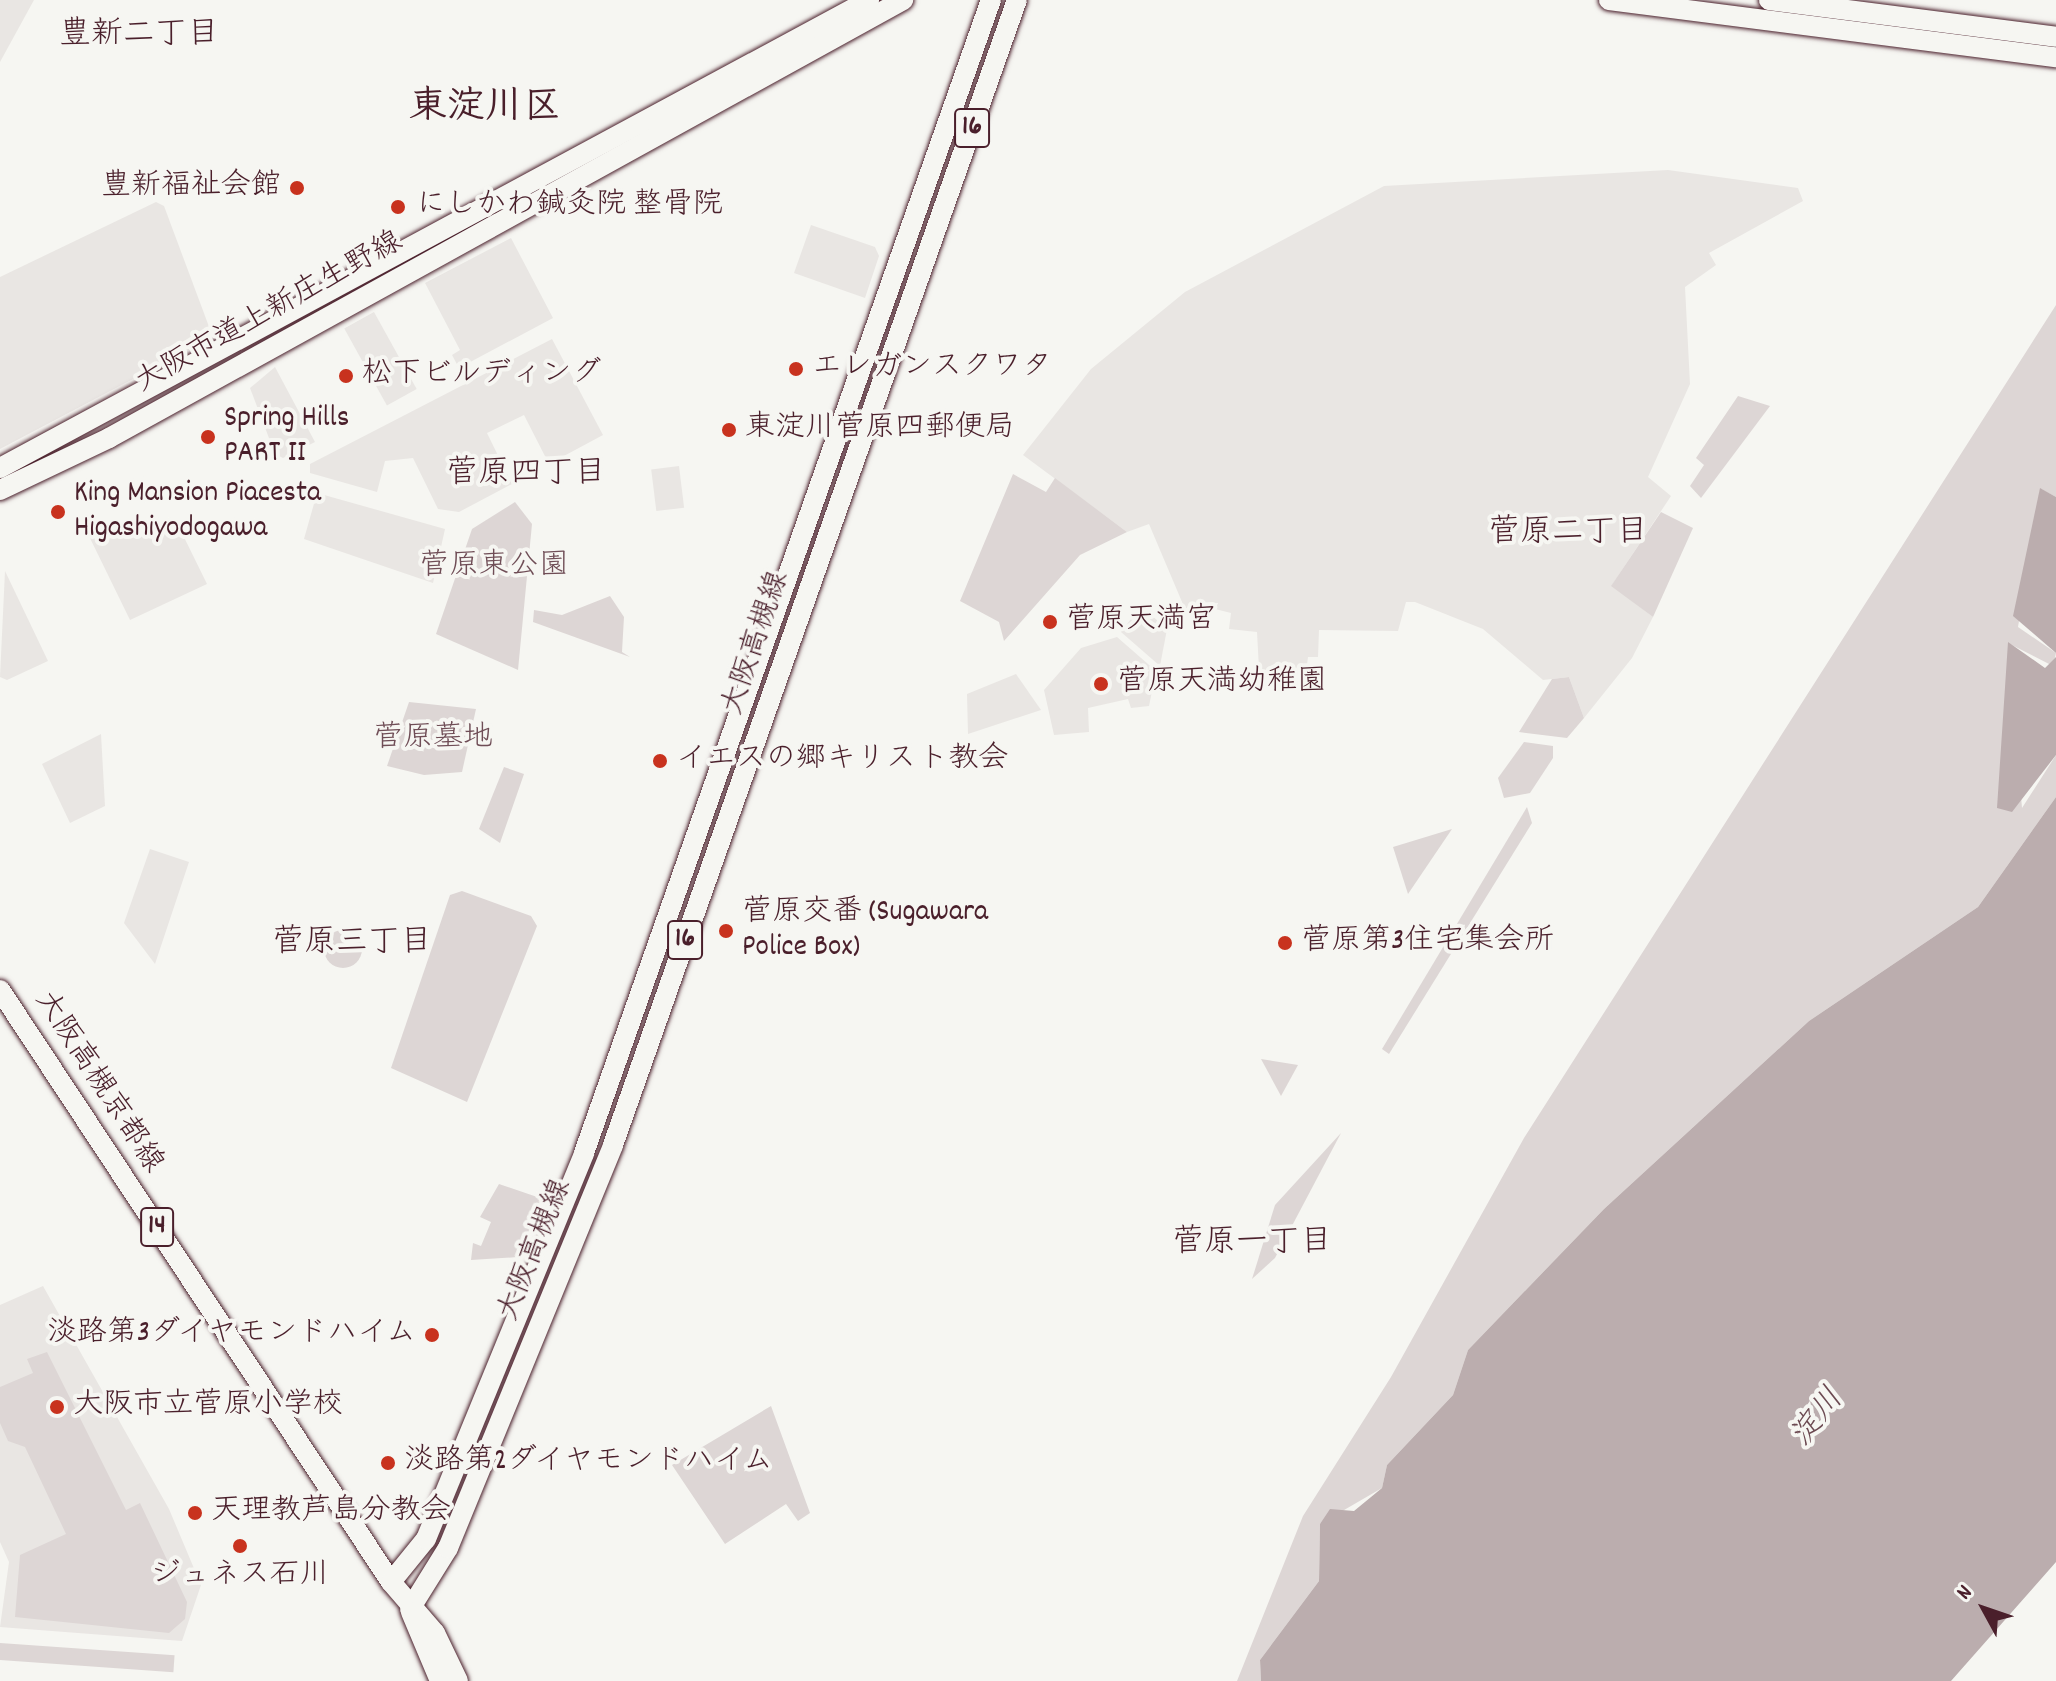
<!DOCTYPE html>
<meta charset="utf-8">
<style>
body{margin:0}
#map{position:relative;width:2056px;height:1681px;overflow:hidden;background:#f6f6f2;font-family:Dekko,"Klee One",sans-serif}
div>[style]{position:absolute}
[style*='--x']{left:calc(var(--x)*1px);top:calc(var(--y)*1px);width:calc(var(--w)*1px);rotate:calc(var(--a)*1deg)}
.built>*{inset:0;background:#e9e6e3;transform-origin:0 0}
.green>*{inset:0;background:#ddd6d5;transform-origin:0 0}
.round{border-radius:50%}
.water>*{inset:0;background:#bbadae}
.roads{filter:drop-shadow(0 0 2px #4a1f2b) drop-shadow(0 0 2px #4a1f2b)}
.primary>*{height:20px;margin:-10px;padding:0 10px;transform-origin:10px;border-radius:10px;background:#f6f6f2}
.dots>*{width:22px;height:22px;translate:-50% -50%;box-sizing:border-box;border:4px solid #f6f6f2;border-radius:50%}
span{translate:-50% -50%;white-space:nowrap;text-align:center;line-height:1.15;-webkit-text-stroke:8px #f6f6f2;paint-order:stroke}
.shield-label span{padding:2px 6px;background:#f6f6f2;border:2px solid;border-radius:6px;-webkit-text-stroke-width:0}
.shield-label{font-size:28px;color:#4a1f2b;font-weight:700}
.poi-label{font-size:30px;color:#4a1f2b}
.right{translate:-100% -50%;text-align:right}
.left{translate:0 -50%;text-align:left}
.street-label{font-size:30px;color:#4a1f2b}
.park-label{font-size:30px;color:#6f4d56}
.neighbourhood-label{font-size:32px;color:#4a1f2b}
.water-label{font-size:32px;color:#6c4a52;font-style:italic}
.district-label{font-size:38px;color:#4a1f2b;font-weight:700}
.north{position:absolute;left:1944px;top:1569px;width:80px;height:80px;-webkit-text-stroke:6px #f6f6f2;paint-order:stroke;rotate:310deg;font-size:22px;font-weight:700;line-height:32px;text-align:center;color:#4a1f2b}
.north::after{content:'';display:block;margin:auto;width:28px;height:36px;background:#4a1f2b;clip-path:polygon(50% 0,100% 100%,50% 72%,0 100%)}
</style>
<div id="map">
<div class="built">
<i style="clip-path:polygon(0 0,34px 0,0 62px)"></i>
<i style="clip-path:polygon(1668px 170px,1798px 188px,1803px 201px,1709px 253px,1716px 265px,1685px 287px,1690px 384px,1648px 477px,1671px 496px,1612px 585px,1653px 617px,1632px 658px,1584px 718px,1569px 677px,1543px 680px,1483px 629px,1415px 602px,1406px 602px,1398px 631px,1319px 630px,1318px 657px,1308px 657px,1306px 672px,1287px 671px,1286px 677px,1259px 669px,1257px 632px,1229px 629px,1231px 613px,1195px 604px,1185px 609px,1149px 524px,1127px 532px,1023px 455px,1091px 369px,1185px 292px,1384px 186px)"></i>
<i style="clip-path:polygon(156px 202px,164px 206px,211px 332px,207px 340px,0 449px,0 277px)"></i>
<i style="clip-path:polygon(811px 225px,875px 247px,879px 256px,865px 298px,794px 273px)"></i>
<i style="clip-path:polygon(511px 238px,553px 318px,459px 368px,452px 355px,460px 350px,425px 283px)"></i>
<i style="left:374px;top:312px;width:88px;height:34px;rotate:61deg"></i>
<i style="clip-path:polygon(552px 339px,603px 435px,549px 464px,524px 415px,487px 433px,512px 484px,459px 512px,438px 509px,413px 458px,385px 461px,377px 492px,310px 473px,310px 464px)"></i>
<i style="clip-path:polygon(275px 367px,315px 442px,283px 458px,275px 454px,250px 388px)"></i>
<i style="left:679px;top:466px;width:42px;height:28px;rotate:83deg"></i>
<i style="clip-path:polygon(317px 493px,445px 529px,433px 583px,304px 539px)"></i>
<i style="clip-path:polygon(114px 520px,142px 530px,179px 527px,207px 584px,130px 620px,87px 532px)"></i>
<i style="clip-path:polygon(5px 571px,48px 661px,7px 680px,0 677px)"></i>
<i style="clip-path:polygon(1141px 606px,1167px 629px,1160px 666px,1121px 632px)"></i>
<i style="clip-path:polygon(1117px 637px,1156px 671px,1149px 706px,1131px 708px,1128px 699px,1088px 708px,1089px 732px,1054px 735px,1044px 690px,1081px 648px)"></i>
<i style="clip-path:polygon(1016px 674px,1041px 710px,968px 734px,967px 694px)"></i>
<i style="clip-path:polygon(101px 734px,105px 806px,70px 823px,42px 764px)"></i>
<i style="clip-path:polygon(150px 849px,189px 862px,155px 964px,124px 923px)"></i>
<i style="clip-path:polygon(43px 1286px,169px 1509px,201px 1585px,182px 1641px,0 1627px,9px 1562px,0 1542px,0 1305px)"></i>
</div>
<div class="green">
<i style="clip-path:polygon(907px 276px,841px 466px,838px 465px,905px 277px)"></i>
<i style="clip-path:polygon(2056px 305px,2056px 497px,2041px 489px,2018px 627px,2056px 653px,2053px 666px,2008px 643px,2022px 808px,2056px 755px,2056px 797px,1978px 907px,1809px 1021px,1604px 1209px,1468px 1350px,1453px 1395px,1387px 1465px,1382px 1488px,1320px 1524px,1319px 1581px,1260px 1660px,1261px 1681px,1237px 1681px,1303px 1516px,1391px 1377px,1524px 1138px)"></i>
<i style="clip-path:polygon(1738px 396px,1770px 406px,1701px 498px,1690px 486px,1704px 465px,1696px 458px)"></i>
<i style="clip-path:polygon(1013px 474px,1046px 492px,1055px 478px,1127px 532px,1080px 555px,1004px 641px,999px 622px,960px 601px)"></i>
<i style="clip-path:polygon(515px 502px,532px 524px,518px 670px,436px 634px,472px 529px)"></i>
<i style="clip-path:polygon(1661px 512px,1693px 528px,1653px 617px,1611px 586px)"></i>
<i style="clip-path:polygon(818px 523px,821px 524px,744px 737px,743px 734px)"></i>
<i style="clip-path:polygon(610px 596px,624px 617px,622px 652px,630px 657px,533px 622px,534px 610px,562px 615px)"></i>
<i style="clip-path:polygon(1569px 677px,1584px 718px,1567px 738px,1519px 732px,1552px 679px)"></i>
<i style="clip-path:polygon(409px 702px,476px 709px,462px 772px,424px 775px,387px 766px)"></i>
<i style="clip-path:polygon(1524px 742px,1553px 746px,1553px 758px,1530px 793px,1504px 798px,1498px 778px)"></i>
<i style="clip-path:polygon(504px 767px,524px 774px,500px 843px,479px 829px)"></i>
<i style="clip-path:polygon(1527px 807px,1532px 823px,1389px 1054px,1382px 1049px)"></i>
<i style="clip-path:polygon(1452px 829px,1408px 894px,1393px 847px)"></i>
<i style="clip-path:polygon(462px 891px,531px 916px,537px 926px,467px 1102px,391px 1068px,450px 895px)"></i>
<i class="round" style="left:324px;top:930px;width:38px;height:38px"></i>
<i style="clip-path:polygon(1261px 1059px,1298px 1065px,1281px 1096px)"></i>
<i style="clip-path:polygon(1341px 1133px,1275px 1258px,1252px 1279px,1275px 1205px)"></i>
<i style="clip-path:polygon(499px 1184px,543px 1199px,518px 1257px,471px 1260px,473px 1243px,481px 1246px,491px 1222px,480px 1217px)"></i>
<i style="clip-path:polygon(47px 1352px,126px 1510px,140px 1503px,187px 1602px,185px 1619px,169px 1633px,15px 1617px,20px 1555px,66px 1534px,25px 1447px,8px 1441px,0 1423px,0 1387px,33px 1373px,27px 1359px)"></i>
<i style="clip-path:polygon(771px 1406px,810px 1513px,798px 1521px,786px 1504px,725px 1544px,672px 1465px)"></i>
<i style="left:0;top:1643px;width:175px;height:17px;rotate:4deg"></i>
</div>
<div class="water">
<i style="clip-path:polygon(2040px 488px,2056px 497px,2056px 653px,2013px 616px)"></i>
<i style="clip-path:polygon(2008px 642px,2045px 668px,2056px 657px,2056px 755px,2012px 812px,1997px 808px)"></i>
<i style="clip-path:polygon(2056px 797px,2056px 1562px,1951px 1681px,1261px 1681px,1260px 1660px,1319px 1581px,1320px 1524px,1330px 1509px,1354px 1511px,1382px 1488px,1387px 1465px,1453px 1395px,1468px 1350px,1604px 1209px,1809px 1021px,1978px 907px)"></i>
</div>
<div class="roads">
<div class="primary">
<i style="--x:1609;--y:0;--w:451;--a:7.3"></i>
<i style="--x:1769;--y:0;--w:289;--a:7.3"></i>
<i style="--x:0;--y:468;--w:987;--a:-28.3"></i>
<i style="--x:0;--y:490;--w:121;--a:-25.5"></i>
<i style="--x:109;--y:438;--w:907;--a:-28.88"></i>
<i style="--x:0;--y:990;--w:709;--a:56.56"></i>
<i style="--x:391;--y:1582;--w:67;--a:49.2"></i>
<i style="--x:435;--y:1633;--w:53;--a:64.4"></i>
<i style="--x:391;--y:1582;--w:55;--a:-50.9"></i>
<i style="--x:426;--y:1539;--w:417;--a:-67.7"></i>
<i style="--x:584;--y:1153;--w:1223;--a:-70.56"></i>
<i style="--x:410;--y:1609;--w:72;--a:-58.1"></i>
<i style="--x:448;--y:1548;--w:435;--a:-67.7"></i>
<i style="--x:613;--y:1145;--w:1214;--a:-70.57"></i>
<i style="--x:411;--y:1612;--w:75;--a:67.2"></i>
</div>
</div>
<div class="dots">
<i style="left:297px;top:188px;background:#c8321e"></i>
<i style="left:398px;top:207px;background:#c8321e"></i>
<i style="left:796px;top:369px;background:#c8321e"></i>
<i style="left:346px;top:376px;background:#c8321e"></i>
<i style="left:729px;top:430px;background:#c8321e"></i>
<i style="left:208px;top:437px;background:#c8321e"></i>
<i style="left:58px;top:512px;background:#c8321e"></i>
<i style="left:1050px;top:622px;background:#c8321e"></i>
<i style="left:1101px;top:684px;background:#c8321e"></i>
<i style="left:660px;top:761px;background:#c8321e"></i>
<i style="left:726px;top:931px;background:#c8321e"></i>
<i style="left:1285px;top:943px;background:#c8321e"></i>
<i style="left:432px;top:1335px;background:#c8321e"></i>
<i style="left:57px;top:1407px;background:#c8321e"></i>
<i style="left:388px;top:1463px;background:#c8321e"></i>
<i style="left:195px;top:1513px;background:#c8321e"></i>
<i style="left:240px;top:1546px;background:#c8321e"></i>
</div>
<div class="shield-label">
<span style="left:972px;top:128px">16</span>
<span style="left:685px;top:940px">16</span>
<span style="left:157px;top:1227px">14</span>
</div>
<div class="poi-label">
<span class="right" style="left:281px;top:188px">豊新福祉会館</span>
<span class="left" style="left:416px;top:207px">にしかわ鍼灸院 整骨院</span>
<span class="left" style="left:812px;top:369px">エレガンスクワタ</span>
<span class="left" style="left:362px;top:376px">松下ビルディング</span>
<span class="left" style="left:224px;top:437px">Spring Hills<br>PART II</span>
<span class="left" style="left:745px;top:430px">東淀川菅原四郵便局</span>
<span class="left" style="left:74px;top:512px">King Mansion Piacesta<br>Higashiyodogawa</span>
<span class="left" style="left:1066px;top:622px">菅原天満宮</span>
<span class="left" style="left:1117px;top:684px">菅原天満幼稚園</span>
<span class="left" style="left:676px;top:761px">イエスの郷キリスト教会</span>
<span class="left" style="left:742px;top:931px">菅原交番 (Sugawara<br>Police Box)</span>
<span class="left" style="left:1301px;top:943px">菅原第3住宅集会所</span>
<span class="right" style="left:416px;top:1335px">淡路第3ダイヤモンドハイム</span>
<span class="left" style="left:73px;top:1407px">大阪市立菅原小学校</span>
<span class="left" style="left:404px;top:1463px">淡路第2ダイヤモンドハイム</span>
<span class="left" style="left:211px;top:1513px">天理教芦島分教会</span>
<span style="left:240px;top:1577px">ジュネス石川</span>
</div>
<div class="street-label">
<span style="left:270px;top:314px;rotate:-29deg">大阪市道上新庄生野線</span>
<span style="left:758px;top:644px;rotate:-71deg">大阪高槻線</span>
<span style="left:97px;top:1083px;rotate:57deg">大阪高槻京都線</span>
<span style="left:537px;top:1251px;rotate:-68deg">大阪高槻線</span>
</div>
<div class="park-label">
<span style="left:494px;top:568px">菅原東公園</span>
<span style="left:433px;top:740px">菅原墓地</span>
</div>
<div class="neighbourhood-label">
<span style="left:139px;top:36px">豊新二丁目</span>
<span style="left:526px;top:475px">菅原四丁目</span>
<span style="left:1568px;top:534px">菅原二丁目</span>
<span style="left:352px;top:944px">菅原三丁目</span>
<span style="left:1252px;top:1244px">菅原一丁目</span>
</div>
<div class="water-label">
<span style="left:1819px;top:1419px;rotate:-52deg">淀川</span>
</div>
<div class="district-label">
<span style="left:485px;top:110px">東淀川区</span>
</div>
<div class="north">N</div>
</div>
